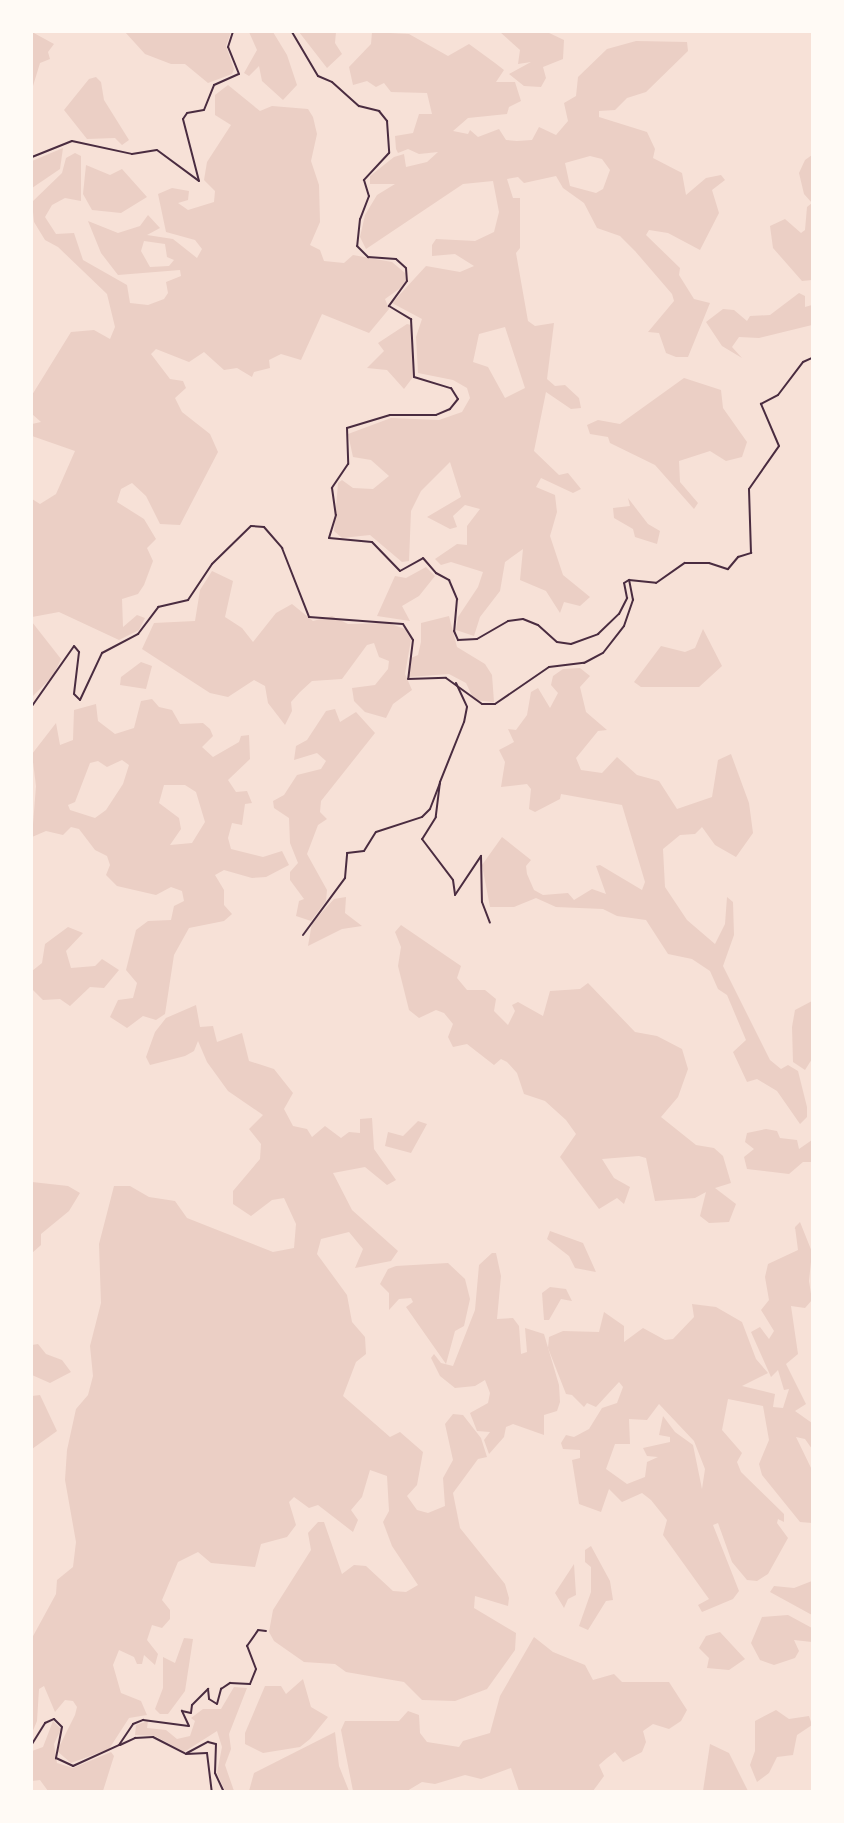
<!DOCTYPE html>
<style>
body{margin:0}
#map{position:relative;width:844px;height:1823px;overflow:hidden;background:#f7e1d7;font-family:"Alegreya Sans",sans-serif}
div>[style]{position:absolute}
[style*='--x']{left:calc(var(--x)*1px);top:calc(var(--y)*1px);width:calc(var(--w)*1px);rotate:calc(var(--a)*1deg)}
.green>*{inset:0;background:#ebcfc5}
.minor>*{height:2px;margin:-1px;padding:0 1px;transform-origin:1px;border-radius:1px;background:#4a2c40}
span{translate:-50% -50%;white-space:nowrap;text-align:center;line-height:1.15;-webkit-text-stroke:7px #fffaf5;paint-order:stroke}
.frame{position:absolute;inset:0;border:33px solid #fffaf5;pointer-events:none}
</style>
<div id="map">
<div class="green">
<i style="clip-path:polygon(32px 32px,54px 44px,48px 52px,50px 59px,40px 63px,33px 86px)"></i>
<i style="clip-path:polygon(125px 32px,231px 32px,226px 46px,234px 69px,232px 74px,208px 83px,185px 64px,171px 64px,145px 54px)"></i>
<i style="clip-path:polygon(249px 32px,273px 32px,287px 55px,297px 85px,283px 100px,262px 81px,259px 66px,249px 76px,244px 73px,257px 50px)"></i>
<i style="clip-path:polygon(299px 32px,336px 32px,335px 43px,342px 54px,327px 68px)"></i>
<i style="clip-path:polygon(evenodd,372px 32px,409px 34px,448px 56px,469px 44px,495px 63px,504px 70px,496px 82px,515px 82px,521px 101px,509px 107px,507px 114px,468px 118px,453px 131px,468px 134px,470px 130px,478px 137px,499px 129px,506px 140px,517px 141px,532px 140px,539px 127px,556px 135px,568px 121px,564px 103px,576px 96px,578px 77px,607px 49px,636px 41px,687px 42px,688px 51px,646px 92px,627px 98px,615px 110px,599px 111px,599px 117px,647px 132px,655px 149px,653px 158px,682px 173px,686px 195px,706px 178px,721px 175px,725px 180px,712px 190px,719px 213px,700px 250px,668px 233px,649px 230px,646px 235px,680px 268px,679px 275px,694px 299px,710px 303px,688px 357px,676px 357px,666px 353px,659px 333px,648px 332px,674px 301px,672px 294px,635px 251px,620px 236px,597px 228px,584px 203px,563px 188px,556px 176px,524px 183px,518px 177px,507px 179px,513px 198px,520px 198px,520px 248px,516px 253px,528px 321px,535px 326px,554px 323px,547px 379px,555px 386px,565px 385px,579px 398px,581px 408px,571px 409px,546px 392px,534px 451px,559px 475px,568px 473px,581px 489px,573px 493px,541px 478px,536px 487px,555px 495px,557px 512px,550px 536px,563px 575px,590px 597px,580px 606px,564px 602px,560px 613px,546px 591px,520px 580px,523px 549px,505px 562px,500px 591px,480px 617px,474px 636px,456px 630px,458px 617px,478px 587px,483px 572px,451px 562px,441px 565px,435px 559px,457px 544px,467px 545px,467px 526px,480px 509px,465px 505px,453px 516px,457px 527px,450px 529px,427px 517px,461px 497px,450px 462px,421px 491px,411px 511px,409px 561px,402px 562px,370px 535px,342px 538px,334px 531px,338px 483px,342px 480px,353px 488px,373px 489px,389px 476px,371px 460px,353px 457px,348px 434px,391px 418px,439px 420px,462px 412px,470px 398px,467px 388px,453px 380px,418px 373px,416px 337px,422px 319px,392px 303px,426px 266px,460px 272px,474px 266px,455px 254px,432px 256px,432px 245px,436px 239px,475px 241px,494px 232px,499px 212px,493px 181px,463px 184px,366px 249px,360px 237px,365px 215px,377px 195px,395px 184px,370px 184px,370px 176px,394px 157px,404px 154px,406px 167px,427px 162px,438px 152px,419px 154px,408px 149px,398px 153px,396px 149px,395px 136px,413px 133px,419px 114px,432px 114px,427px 93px,391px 92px,384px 83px,376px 87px,367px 81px,353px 85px,349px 67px,371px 44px,372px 32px,590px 156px,602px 159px,610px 170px,603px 189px,596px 193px,570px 186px,565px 163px,590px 156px,372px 32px,505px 327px,525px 388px,505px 398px,488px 367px,473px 362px,479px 334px,505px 327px)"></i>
<i style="clip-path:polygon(500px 32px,547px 32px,564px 40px,563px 59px,543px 67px,546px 78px,541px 87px,524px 86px,509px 74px,531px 62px,518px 64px,520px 50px)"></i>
<i style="clip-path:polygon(96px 77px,101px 82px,104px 100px,129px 140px,122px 145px,115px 138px,87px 139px,64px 110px,89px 79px)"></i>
<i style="clip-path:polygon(evenodd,228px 85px,260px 111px,272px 106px,308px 109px,313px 117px,317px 134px,311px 161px,319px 185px,320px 222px,310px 245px,320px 250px,324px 261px,344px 263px,353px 255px,392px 262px,405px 273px,406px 284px,385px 299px,389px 309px,369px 333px,322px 314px,301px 360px,281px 354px,269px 360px,270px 368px,254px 372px,252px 377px,237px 368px,224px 370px,204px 352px,189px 362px,156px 349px,151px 354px,170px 379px,183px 381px,186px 388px,175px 398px,182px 412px,210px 434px,218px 452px,180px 525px,160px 524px,146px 496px,132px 483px,121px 489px,117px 502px,144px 519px,156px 539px,147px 548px,153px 561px,144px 585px,138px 594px,122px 599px,123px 627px,137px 615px,145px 618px,139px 630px,119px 640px,59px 612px,32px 617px,32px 499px,40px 504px,56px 494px,75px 451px,32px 436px,32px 424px,41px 422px,32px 414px,32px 395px,71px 332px,94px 330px,110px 339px,115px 327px,107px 294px,58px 247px,45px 240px,34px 222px,32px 202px,62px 173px,66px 158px,75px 153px,81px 156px,81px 201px,65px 198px,52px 205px,45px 217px,56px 234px,74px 233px,83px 260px,127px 285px,130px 303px,148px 305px,164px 299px,168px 293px,166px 282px,181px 276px,180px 270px,118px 275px,101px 253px,88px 221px,118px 233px,140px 226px,148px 215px,160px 228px,147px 235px,173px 239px,197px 258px,202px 249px,195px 240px,166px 232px,158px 194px,172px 188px,189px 191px,188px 200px,178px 203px,188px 210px,214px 202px,215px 191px,204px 180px,207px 162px,231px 125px,215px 115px,215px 95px,228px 85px,144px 241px,165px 244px,167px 257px,174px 260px,169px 266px,150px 267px,141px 251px,144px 241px)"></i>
<i style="clip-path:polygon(63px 148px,60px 169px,32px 188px,32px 161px)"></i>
<i style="clip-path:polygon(812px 155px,812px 280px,802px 281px,773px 248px,770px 226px,785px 219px,801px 233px,805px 230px,807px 207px,812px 203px,804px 194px,799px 173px,805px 160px)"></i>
<i style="clip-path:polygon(86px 165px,110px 175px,122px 169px,147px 197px,121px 213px,92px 210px,83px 194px)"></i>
<i style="clip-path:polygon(799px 293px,805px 296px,805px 307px,812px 305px,812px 325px,759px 338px,739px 337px,732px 347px,742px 358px,722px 346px,706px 322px,723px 309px,734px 310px,747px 321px,750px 316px,770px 315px)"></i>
<i style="clip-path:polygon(407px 324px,411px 325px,413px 377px,404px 389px,387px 370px,367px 368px,384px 351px,378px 343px)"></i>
<i style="clip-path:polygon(684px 378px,721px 390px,723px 408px,747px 442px,742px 457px,726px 461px,710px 451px,679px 461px,680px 482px,698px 503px,694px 509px,655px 465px,610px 443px,608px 437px,590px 434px,587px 425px,598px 420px,620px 424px)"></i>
<i style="clip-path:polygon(628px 498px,648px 524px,660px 531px,657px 544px,635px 537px,633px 529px,614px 518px,613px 508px,630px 506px)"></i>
<i style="clip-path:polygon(426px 567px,435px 576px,419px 596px,402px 606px,410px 621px,377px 616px,395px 576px,406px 578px)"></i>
<i style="clip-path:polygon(212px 571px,233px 581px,225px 617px,242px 628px,253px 642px,276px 613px,292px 604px,313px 621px,332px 616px,348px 624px,388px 623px,405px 629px,411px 640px,405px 674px,412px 690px,393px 704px,386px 718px,365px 712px,354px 701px,352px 688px,375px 685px,388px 669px,389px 661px,379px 657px,374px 643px,367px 645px,342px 679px,312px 681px,300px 692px,291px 702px,292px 711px,285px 725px,268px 703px,265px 686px,254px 680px,228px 697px,210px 693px,142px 649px,154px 623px,195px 621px,200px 590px)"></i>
<i style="clip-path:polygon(449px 616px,457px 647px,485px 664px,492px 675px,494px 702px,474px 700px,466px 683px,449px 674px,409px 677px,411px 658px,418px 655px,421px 642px,421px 623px)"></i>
<i style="clip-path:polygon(32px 622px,61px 659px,53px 676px,32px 697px)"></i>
<i style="clip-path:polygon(703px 629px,722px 666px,699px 687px,641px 687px,634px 682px,661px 646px,685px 652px,695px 648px)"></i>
<i style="clip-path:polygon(141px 662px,152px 666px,146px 689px,120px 685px,121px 677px)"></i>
<i style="clip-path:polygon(580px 668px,590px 676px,580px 687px,586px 712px,607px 730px,598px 731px,576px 758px,581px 770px,602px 773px,617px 757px,637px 775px,659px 781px,677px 809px,712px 797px,718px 760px,731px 754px,749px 803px,753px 833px,736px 857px,715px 845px,702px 827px,695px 834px,680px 835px,663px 849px,665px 887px,687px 920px,715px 944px,725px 924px,727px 897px,733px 902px,734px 935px,723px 966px,770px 1060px,781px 1069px,788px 1065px,798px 1071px,807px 1107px,807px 1117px,800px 1124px,777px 1091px,757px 1079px,747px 1082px,733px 1052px,746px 1040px,727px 995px,718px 989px,710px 971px,692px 959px,668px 954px,646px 920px,617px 916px,603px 909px,556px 907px,536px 898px,514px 907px,490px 907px,482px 865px,502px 837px,531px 860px,526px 866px,527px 874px,534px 890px,543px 895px,568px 893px,574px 900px,592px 889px,606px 894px,596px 866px,600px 865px,642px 890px,645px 882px,622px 805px,561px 794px,560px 799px,535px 812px,529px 809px,531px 789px,527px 784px,501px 787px,505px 762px,499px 750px,514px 742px,508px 729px,516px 730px,527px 715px,531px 692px,538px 688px,550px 708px,558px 693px,551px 685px,553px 676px,563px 669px)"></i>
<i style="clip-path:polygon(evenodd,152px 699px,159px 707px,172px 710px,180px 724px,203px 723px,210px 729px,213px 736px,202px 747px,213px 757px,239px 742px,241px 736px,249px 735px,250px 759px,228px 780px,236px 792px,247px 791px,252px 803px,245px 804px,242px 825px,232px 823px,228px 838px,231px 849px,263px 857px,282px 851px,289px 865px,266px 877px,252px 878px,224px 870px,215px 875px,224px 890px,224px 905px,232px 914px,224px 921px,189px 928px,174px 955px,165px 1014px,156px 1020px,143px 1016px,127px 1028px,110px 1017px,118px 1000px,133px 998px,137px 983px,126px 970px,136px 930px,148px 921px,171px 920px,174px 906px,184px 901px,182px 891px,171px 887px,156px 895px,117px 886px,106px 875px,110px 865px,107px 856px,95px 850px,79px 829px,71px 827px,63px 835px,46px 831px,32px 837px,36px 786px,32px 754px,56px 723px,60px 745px,73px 740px,74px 710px,96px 704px,98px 721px,115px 734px,134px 728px,141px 701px,152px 699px,122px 760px,129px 765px,123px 784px,106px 810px,95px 818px,70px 810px,68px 805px,75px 802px,90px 763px,98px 761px,107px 767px,122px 760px,152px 699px,164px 785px,185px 785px,196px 792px,205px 822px,192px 843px,170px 845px,181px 829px,179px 818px,159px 803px,164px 785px)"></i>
<i style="clip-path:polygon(335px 709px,340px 722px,356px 712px,375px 733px,321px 801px,320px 812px,327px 819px,318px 825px,307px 854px,327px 890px,326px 901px,311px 921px,296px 916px,299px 901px,304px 899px,290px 880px,290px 872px,298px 863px,290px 843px,289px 818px,274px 808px,273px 801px,284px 795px,297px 775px,321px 769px,326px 761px,317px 753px,294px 760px,296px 746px,307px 740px,326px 711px)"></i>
<i style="clip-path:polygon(346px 897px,345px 913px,362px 926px,342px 929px,308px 946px,312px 923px,334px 899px)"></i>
<i style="clip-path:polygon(401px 925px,461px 966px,457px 978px,467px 990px,485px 990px,496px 999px,494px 1011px,508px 1025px,515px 1011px,512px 1005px,518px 1002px,543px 1016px,550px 991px,580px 989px,588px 983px,635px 1032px,657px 1036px,682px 1049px,688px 1069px,678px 1097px,661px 1117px,696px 1145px,714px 1148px,723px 1156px,731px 1183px,715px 1188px,736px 1204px,729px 1222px,709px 1223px,700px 1216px,706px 1192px,695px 1198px,655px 1201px,646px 1158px,639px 1156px,602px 1159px,614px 1178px,630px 1187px,624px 1204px,617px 1198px,599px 1209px,560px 1157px,576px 1134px,566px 1120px,545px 1101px,524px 1094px,517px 1073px,507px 1062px,501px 1059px,494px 1065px,467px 1044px,453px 1047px,448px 1037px,453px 1024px,444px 1013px,436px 1010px,419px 1018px,409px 1010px,398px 966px,401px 947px,395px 932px)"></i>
<i style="clip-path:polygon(68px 927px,83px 933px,66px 951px,71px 968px,95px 966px,102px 959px,119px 970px,104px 988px,90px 987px,70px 1006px,60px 999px,43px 1000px,32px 989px,32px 971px,42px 963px,45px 944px)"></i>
<i style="clip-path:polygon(812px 1001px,812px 1059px,805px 1070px,793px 1062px,792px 1027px,795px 1010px)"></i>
<i style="clip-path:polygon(196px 1005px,200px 1027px,213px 1026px,217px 1042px,242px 1033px,249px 1061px,274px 1069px,293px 1093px,284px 1109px,293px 1126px,307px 1129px,312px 1137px,325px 1126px,341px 1138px,349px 1132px,360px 1133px,360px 1119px,372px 1118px,374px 1149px,396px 1180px,387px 1185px,365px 1167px,333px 1173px,352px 1210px,398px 1251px,391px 1261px,355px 1268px,363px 1249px,349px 1232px,321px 1239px,317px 1254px,347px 1295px,352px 1322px,365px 1337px,366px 1354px,356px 1362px,343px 1396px,390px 1437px,400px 1432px,423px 1452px,417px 1485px,407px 1496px,417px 1510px,428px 1513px,445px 1506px,443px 1478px,453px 1460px,445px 1424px,453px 1414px,463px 1415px,481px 1438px,487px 1457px,478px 1459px,453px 1493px,460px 1528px,505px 1584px,509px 1598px,508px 1606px,475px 1596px,474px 1608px,516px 1633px,515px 1650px,487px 1689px,455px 1701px,422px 1700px,404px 1682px,346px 1672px,335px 1664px,304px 1662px,274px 1641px,269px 1632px,273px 1610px,311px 1550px,308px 1533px,318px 1522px,324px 1522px,342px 1574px,354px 1565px,366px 1566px,393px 1591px,406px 1592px,418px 1585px,392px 1546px,383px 1522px,389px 1511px,387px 1476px,370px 1470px,362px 1497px,351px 1510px,358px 1520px,353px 1532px,318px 1505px,309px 1508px,294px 1497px,289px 1502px,296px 1525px,287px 1537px,261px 1544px,255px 1567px,211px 1563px,198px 1552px,178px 1562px,162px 1600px,170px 1610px,170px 1619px,162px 1628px,152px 1625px,147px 1640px,158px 1654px,155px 1665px,144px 1655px,142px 1664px,137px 1664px,134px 1657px,119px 1650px,113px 1665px,121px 1693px,141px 1701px,147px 1715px,129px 1718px,109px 1749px,71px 1763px,57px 1751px,75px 1715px,77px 1707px,73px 1701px,65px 1700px,55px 1712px,44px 1686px,39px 1689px,37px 1721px,32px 1733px,32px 1638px,56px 1594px,57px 1580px,73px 1567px,76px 1542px,65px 1480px,67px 1450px,76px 1409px,88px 1395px,93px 1376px,90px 1346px,101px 1303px,99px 1244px,114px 1186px,130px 1186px,149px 1197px,175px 1201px,187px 1218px,273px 1252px,294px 1248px,296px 1224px,284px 1198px,272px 1200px,251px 1216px,233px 1204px,233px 1191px,260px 1159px,261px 1144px,249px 1129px,263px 1115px,228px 1091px,207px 1062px,198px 1041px,194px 1051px,185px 1056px,150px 1065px,146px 1057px,155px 1032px,166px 1018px)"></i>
<i style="clip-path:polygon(418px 1121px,427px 1124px,411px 1153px,385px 1146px,388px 1132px,403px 1136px)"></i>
<i style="clip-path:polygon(766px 1129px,777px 1131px,780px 1138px,797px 1140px,799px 1149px,812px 1140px,812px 1162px,803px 1162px,789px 1174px,747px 1169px,744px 1157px,754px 1149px,745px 1142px,747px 1133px)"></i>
<i style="clip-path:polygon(32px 1182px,68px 1186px,80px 1193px,69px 1211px,41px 1234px,41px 1245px,32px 1253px)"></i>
<i style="clip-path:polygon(evenodd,800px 1222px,812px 1252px,809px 1281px,812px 1300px,805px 1308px,791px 1306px,798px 1354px,786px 1364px,806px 1404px,795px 1411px,812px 1423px,812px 1449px,805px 1439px,796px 1437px,812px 1470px,812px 1523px,800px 1522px,762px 1475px,759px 1464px,769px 1440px,763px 1406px,728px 1399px,722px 1430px,742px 1453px,737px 1462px,741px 1472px,784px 1514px,784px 1522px,778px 1519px,777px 1523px,788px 1538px,768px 1574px,757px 1581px,747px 1580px,732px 1562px,718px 1523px,713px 1525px,739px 1591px,733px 1599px,702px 1612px,698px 1605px,709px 1599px,663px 1535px,667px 1520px,651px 1500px,642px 1493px,622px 1502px,609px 1489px,601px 1512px,579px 1504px,572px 1460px,580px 1458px,580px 1450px,563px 1449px,561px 1443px,566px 1435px,574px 1437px,589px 1429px,602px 1408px,617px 1403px,623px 1387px,619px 1382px,596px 1407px,587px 1403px,584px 1407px,572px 1395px,566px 1394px,548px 1348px,549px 1337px,563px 1331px,599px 1332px,604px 1312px,624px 1326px,624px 1342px,643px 1328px,665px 1340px,673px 1339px,694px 1317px,692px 1304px,716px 1307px,742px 1322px,756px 1359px,768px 1373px,742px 1386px,775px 1394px,773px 1407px,783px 1408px,789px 1389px,784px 1390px,778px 1370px,771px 1377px,751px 1332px,760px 1327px,769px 1339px,774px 1331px,761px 1310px,769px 1300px,765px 1277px,768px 1264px,798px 1250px,795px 1227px,800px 1222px,659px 1404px,694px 1441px,705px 1469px,702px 1489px,693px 1445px,675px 1432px,663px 1416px,659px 1435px,670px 1437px,670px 1442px,643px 1448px,647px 1456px,658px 1457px,647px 1462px,645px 1477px,627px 1484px,606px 1469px,615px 1444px,630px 1444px,629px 1419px,647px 1420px,659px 1404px)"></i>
<i style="clip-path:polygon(550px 1231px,583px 1243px,596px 1272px,575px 1268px,569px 1256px,547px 1239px)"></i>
<i style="clip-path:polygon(492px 1253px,496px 1253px,501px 1276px,497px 1319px,513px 1318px,519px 1326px,521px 1354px,527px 1352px,525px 1328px,544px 1334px,559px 1385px,560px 1402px,557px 1411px,544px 1415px,544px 1435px,513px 1424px,506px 1427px,504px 1437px,489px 1454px,484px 1440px,490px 1432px,477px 1431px,470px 1413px,488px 1403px,490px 1393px,485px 1380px,475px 1386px,455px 1388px,440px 1376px,431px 1358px,434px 1354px,441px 1363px,453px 1366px,475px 1310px,479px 1265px)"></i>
<i style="clip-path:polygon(448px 1263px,465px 1279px,470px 1299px,464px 1326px,455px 1331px,446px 1364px,406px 1307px,413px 1302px,411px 1298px,399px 1299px,389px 1310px,389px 1293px,380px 1284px,388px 1269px,396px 1266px)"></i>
<i style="clip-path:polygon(550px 1287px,566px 1289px,572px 1301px,561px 1299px,549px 1320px,544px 1320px,542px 1293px)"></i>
<i style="clip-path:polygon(38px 1344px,46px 1354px,62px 1360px,71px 1372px,50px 1383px,32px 1375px,32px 1345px)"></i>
<i style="clip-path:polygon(40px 1395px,57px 1431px,32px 1449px,32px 1396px)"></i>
<i style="clip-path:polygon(591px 1546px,610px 1581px,613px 1600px,606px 1601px,588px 1630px,579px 1626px,591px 1592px,591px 1567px,585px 1562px,585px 1550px)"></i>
<i style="clip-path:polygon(574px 1564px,576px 1595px,568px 1599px,564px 1608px,555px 1593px)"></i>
<i style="clip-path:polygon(812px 1581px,812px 1615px,770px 1592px,774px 1586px,794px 1588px)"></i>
<i style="clip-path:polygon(788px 1615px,812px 1628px,812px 1642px,794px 1640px,799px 1651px,795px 1658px,774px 1665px,760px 1660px,751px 1643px,762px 1617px)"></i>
<i style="clip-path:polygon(720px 1632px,745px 1659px,729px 1670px,707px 1668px,709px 1658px,699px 1648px,706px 1636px)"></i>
<i style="clip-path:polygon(534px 1637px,553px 1652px,585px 1665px,593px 1680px,614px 1674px,622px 1682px,669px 1682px,687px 1710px,681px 1721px,669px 1729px,653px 1724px,643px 1731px,646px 1742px,642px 1752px,623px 1762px,615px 1752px,607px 1758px,599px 1765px,604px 1776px,593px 1791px,519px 1791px,511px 1768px,481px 1779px,465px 1775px,435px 1784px,422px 1782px,407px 1791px,353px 1791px,341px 1730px,345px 1721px,399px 1721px,408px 1711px,419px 1715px,420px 1733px,427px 1742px,459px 1747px,463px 1741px,490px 1733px,500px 1696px)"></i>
<i style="clip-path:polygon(184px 1638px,193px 1639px,185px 1691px,168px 1714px,160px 1714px,155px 1709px,163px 1688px,163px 1657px,175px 1663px)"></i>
<i style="clip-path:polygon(303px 1679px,311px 1707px,328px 1717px,310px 1739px,300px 1747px,263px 1753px,245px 1744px,245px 1733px,265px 1686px,281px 1686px,286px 1694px)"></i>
<i style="clip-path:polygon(234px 1687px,247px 1688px,229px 1734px,231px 1749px,225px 1765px,234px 1791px,225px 1791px,217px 1773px,222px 1747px,217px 1731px,184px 1752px,155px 1736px,135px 1735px,136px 1725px,148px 1721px,147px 1728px,166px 1730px,177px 1739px,190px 1736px,195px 1721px,191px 1718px,203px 1709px,221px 1709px)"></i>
<i style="clip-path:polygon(776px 1710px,789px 1719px,809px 1716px,812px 1725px,797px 1735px,793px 1755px,777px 1757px,769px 1773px,757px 1782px,750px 1765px,755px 1751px,755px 1721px)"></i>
<i style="clip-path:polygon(53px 1721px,61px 1729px,54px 1744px,57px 1763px,73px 1768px,111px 1752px,114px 1756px,103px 1791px,48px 1791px,40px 1780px,32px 1781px,32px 1751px,43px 1747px)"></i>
<i style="clip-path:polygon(335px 1732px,339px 1766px,349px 1791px,249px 1791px,254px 1773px)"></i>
<i style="clip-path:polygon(710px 1744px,729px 1753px,748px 1791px,703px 1791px)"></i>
</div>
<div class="minor">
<i style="--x:292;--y:32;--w:51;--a:59.4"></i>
<i style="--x:318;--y:76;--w:15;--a:23"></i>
<i style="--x:332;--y:82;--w:36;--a:42"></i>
<i style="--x:359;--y:106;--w:21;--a:14"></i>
<i style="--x:379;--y:111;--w:13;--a:51"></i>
<i style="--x:387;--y:121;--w:32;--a:86"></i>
<i style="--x:389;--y:153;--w:37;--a:133"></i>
<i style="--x:364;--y:180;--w:17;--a:73"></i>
<i style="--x:369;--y:196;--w:25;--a:111"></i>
<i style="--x:360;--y:219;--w:27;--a:96"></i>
<i style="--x:357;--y:246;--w:16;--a:45"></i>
<i style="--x:368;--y:257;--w:28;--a:4"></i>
<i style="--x:396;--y:259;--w:13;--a:42"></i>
<i style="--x:406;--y:268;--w:13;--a:86"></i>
<i style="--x:407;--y:281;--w:31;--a:126"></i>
<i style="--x:389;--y:306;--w:26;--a:31"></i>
<i style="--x:411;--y:319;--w:58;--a:87"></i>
<i style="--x:414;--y:377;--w:39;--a:17"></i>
<i style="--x:451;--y:388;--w:13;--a:58"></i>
<i style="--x:458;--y:399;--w:13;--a:129"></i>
<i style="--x:450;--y:409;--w:15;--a:157"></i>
<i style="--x:436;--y:415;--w:46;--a:180"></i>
<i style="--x:390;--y:415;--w:45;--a:163.2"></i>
<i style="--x:347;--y:428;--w:36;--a:88"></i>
<i style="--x:348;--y:464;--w:29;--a:124"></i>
<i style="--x:332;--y:488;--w:27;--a:82"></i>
<i style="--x:336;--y:515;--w:24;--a:107"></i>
<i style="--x:329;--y:538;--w:43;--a:5.3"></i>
<i style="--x:372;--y:542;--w:40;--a:46"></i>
<i style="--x:400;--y:571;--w:26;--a:-29"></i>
<i style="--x:423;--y:558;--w:20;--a:49"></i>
<i style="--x:436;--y:573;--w:15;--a:28"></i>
<i style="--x:449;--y:580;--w:21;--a:67"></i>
<i style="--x:457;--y:599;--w:32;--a:95"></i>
<i style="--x:454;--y:631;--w:10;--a:66"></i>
<i style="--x:458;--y:640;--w:19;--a:-3"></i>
<i style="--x:477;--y:639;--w:36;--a:-30"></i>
<i style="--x:508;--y:621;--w:15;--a:-8"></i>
<i style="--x:523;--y:619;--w:16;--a:22"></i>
<i style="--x:538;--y:625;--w:25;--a:42"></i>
<i style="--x:557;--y:642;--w:14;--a:8"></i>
<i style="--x:571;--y:644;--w:29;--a:-20"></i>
<i style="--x:598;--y:634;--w:29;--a:-44"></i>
<i style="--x:619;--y:614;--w:18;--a:-63"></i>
<i style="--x:627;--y:598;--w:15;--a:-101"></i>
<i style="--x:624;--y:583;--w:6;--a:-31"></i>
<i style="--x:629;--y:580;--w:27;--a:6"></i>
<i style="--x:656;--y:583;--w:35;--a:-35"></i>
<i style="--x:685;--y:563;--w:24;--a:0"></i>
<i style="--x:709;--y:563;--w:20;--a:18"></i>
<i style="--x:728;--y:569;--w:16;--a:-50"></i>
<i style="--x:738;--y:557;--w:14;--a:-17"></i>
<i style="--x:751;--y:553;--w:64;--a:-91.8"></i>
<i style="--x:749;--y:489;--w:52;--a:-55.1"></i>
<i style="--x:779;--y:446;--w:46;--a:-113.2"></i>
<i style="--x:761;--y:404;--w:19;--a:-28"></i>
<i style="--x:778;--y:395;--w:41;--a:-52.9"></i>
<i style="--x:803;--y:362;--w:10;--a:-24"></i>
<i style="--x:32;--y:157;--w:43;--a:-21.8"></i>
<i style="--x:72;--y:141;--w:61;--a:12.2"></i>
<i style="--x:132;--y:154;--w:25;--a:-9"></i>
<i style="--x:157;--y:150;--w:52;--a:36.4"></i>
<i style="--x:199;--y:181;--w:64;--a:-104.5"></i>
<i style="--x:183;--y:119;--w:7;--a:-56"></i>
<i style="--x:187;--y:113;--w:17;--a:-10"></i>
<i style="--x:204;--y:110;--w:27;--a:-68"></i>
<i style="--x:214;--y:85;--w:27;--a:-24"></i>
<i style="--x:239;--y:74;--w:29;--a:-112"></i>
<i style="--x:228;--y:47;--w:16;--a:-72"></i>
<i style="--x:456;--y:683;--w:26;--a:65"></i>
<i style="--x:467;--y:707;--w:15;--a:101"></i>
<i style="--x:464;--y:722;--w:65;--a:111.8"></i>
<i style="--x:440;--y:782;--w:35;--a:97"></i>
<i style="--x:436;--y:817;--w:26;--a:122"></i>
<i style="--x:422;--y:839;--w:51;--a:52.9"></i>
<i style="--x:453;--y:880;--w:15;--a:82"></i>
<i style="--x:455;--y:895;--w:47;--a:-56.3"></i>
<i style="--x:481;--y:856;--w:46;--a:88.8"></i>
<i style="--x:482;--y:902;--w:22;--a:69"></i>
<i style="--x:32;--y:706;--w:73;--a:-55"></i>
<i style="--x:74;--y:646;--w:8;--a:50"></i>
<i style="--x:79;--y:652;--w:42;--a:96.8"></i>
<i style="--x:74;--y:694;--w:8;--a:45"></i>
<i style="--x:80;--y:700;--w:52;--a:-64.9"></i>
<i style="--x:102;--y:653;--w:41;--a:-27.8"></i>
<i style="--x:138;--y:634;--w:34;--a:-53"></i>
<i style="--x:158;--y:607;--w:31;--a:-13"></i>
<i style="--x:188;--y:600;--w:43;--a:-56.3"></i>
<i style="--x:212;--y:564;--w:54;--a:-44.3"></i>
<i style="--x:251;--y:526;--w:13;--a:4"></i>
<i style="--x:264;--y:527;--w:28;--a:49"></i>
<i style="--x:282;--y:548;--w:74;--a:68.6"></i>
<i style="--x:309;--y:617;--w:94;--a:4.3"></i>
<i style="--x:403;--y:624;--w:19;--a:58"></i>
<i style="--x:413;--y:640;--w:39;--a:97"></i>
<i style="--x:408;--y:679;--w:38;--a:-2"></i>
<i style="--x:446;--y:678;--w:44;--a:35.8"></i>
<i style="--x:482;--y:704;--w:13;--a:0"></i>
<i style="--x:495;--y:704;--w:65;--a:-34.4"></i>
<i style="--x:549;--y:667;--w:35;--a:-7"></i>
<i style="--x:584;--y:663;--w:21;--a:-28"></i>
<i style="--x:603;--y:653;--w:34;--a:-52"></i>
<i style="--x:624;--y:626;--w:28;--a:-71"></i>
<i style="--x:633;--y:600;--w:20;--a:-101"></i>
<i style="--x:303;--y:935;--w:71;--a:-53.6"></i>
<i style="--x:345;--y:878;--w:25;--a:-85"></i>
<i style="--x:347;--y:853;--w:17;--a:-7"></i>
<i style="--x:364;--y:851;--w:22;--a:-58"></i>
<i style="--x:376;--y:832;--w:48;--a:-18.1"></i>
<i style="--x:422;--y:817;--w:11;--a:-45"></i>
<i style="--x:430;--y:809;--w:28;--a:-69"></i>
<i style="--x:32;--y:1744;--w:25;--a:-58"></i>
<i style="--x:45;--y:1723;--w:10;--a:-24"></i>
<i style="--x:54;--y:1719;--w:11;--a:45"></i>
<i style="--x:62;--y:1727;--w:32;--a:101"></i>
<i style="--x:56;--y:1758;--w:19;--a:25"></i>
<i style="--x:73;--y:1766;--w:51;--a:-24.5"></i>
<i style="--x:119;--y:1745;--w:25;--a:-56"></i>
<i style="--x:133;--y:1724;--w:11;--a:-22"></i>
<i style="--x:143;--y:1720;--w:46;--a:7.4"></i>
<i style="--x:189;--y:1726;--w:17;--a:-115"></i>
<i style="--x:182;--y:1711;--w:9;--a:13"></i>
<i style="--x:191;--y:1713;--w:8;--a:-83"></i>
<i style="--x:192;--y:1705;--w:23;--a:-45"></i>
<i style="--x:208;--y:1689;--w:10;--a:84"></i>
<i style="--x:209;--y:1699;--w:9;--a:32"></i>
<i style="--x:217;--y:1704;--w:16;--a:-75"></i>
<i style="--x:221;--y:1689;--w:11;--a:-34"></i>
<i style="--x:230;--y:1683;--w:20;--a:3"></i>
<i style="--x:250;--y:1684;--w:16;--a:-68"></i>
<i style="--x:256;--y:1669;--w:25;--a:-111"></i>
<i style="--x:247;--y:1646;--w:19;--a:-55"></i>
<i style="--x:258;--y:1630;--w:8;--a:7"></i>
<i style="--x:120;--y:1745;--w:17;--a:-25"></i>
<i style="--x:135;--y:1738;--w:18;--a:-3"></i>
<i style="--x:153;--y:1737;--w:37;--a:27"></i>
<i style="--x:186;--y:1754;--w:21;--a:-3"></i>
<i style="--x:207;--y:1753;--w:39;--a:83"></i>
<i style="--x:187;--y:1753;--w:24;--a:-28"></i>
<i style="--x:208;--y:1742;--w:8;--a:14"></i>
<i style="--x:216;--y:1744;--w:29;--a:92"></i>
<i style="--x:215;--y:1773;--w:21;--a:65"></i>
</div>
<div class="frame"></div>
</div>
